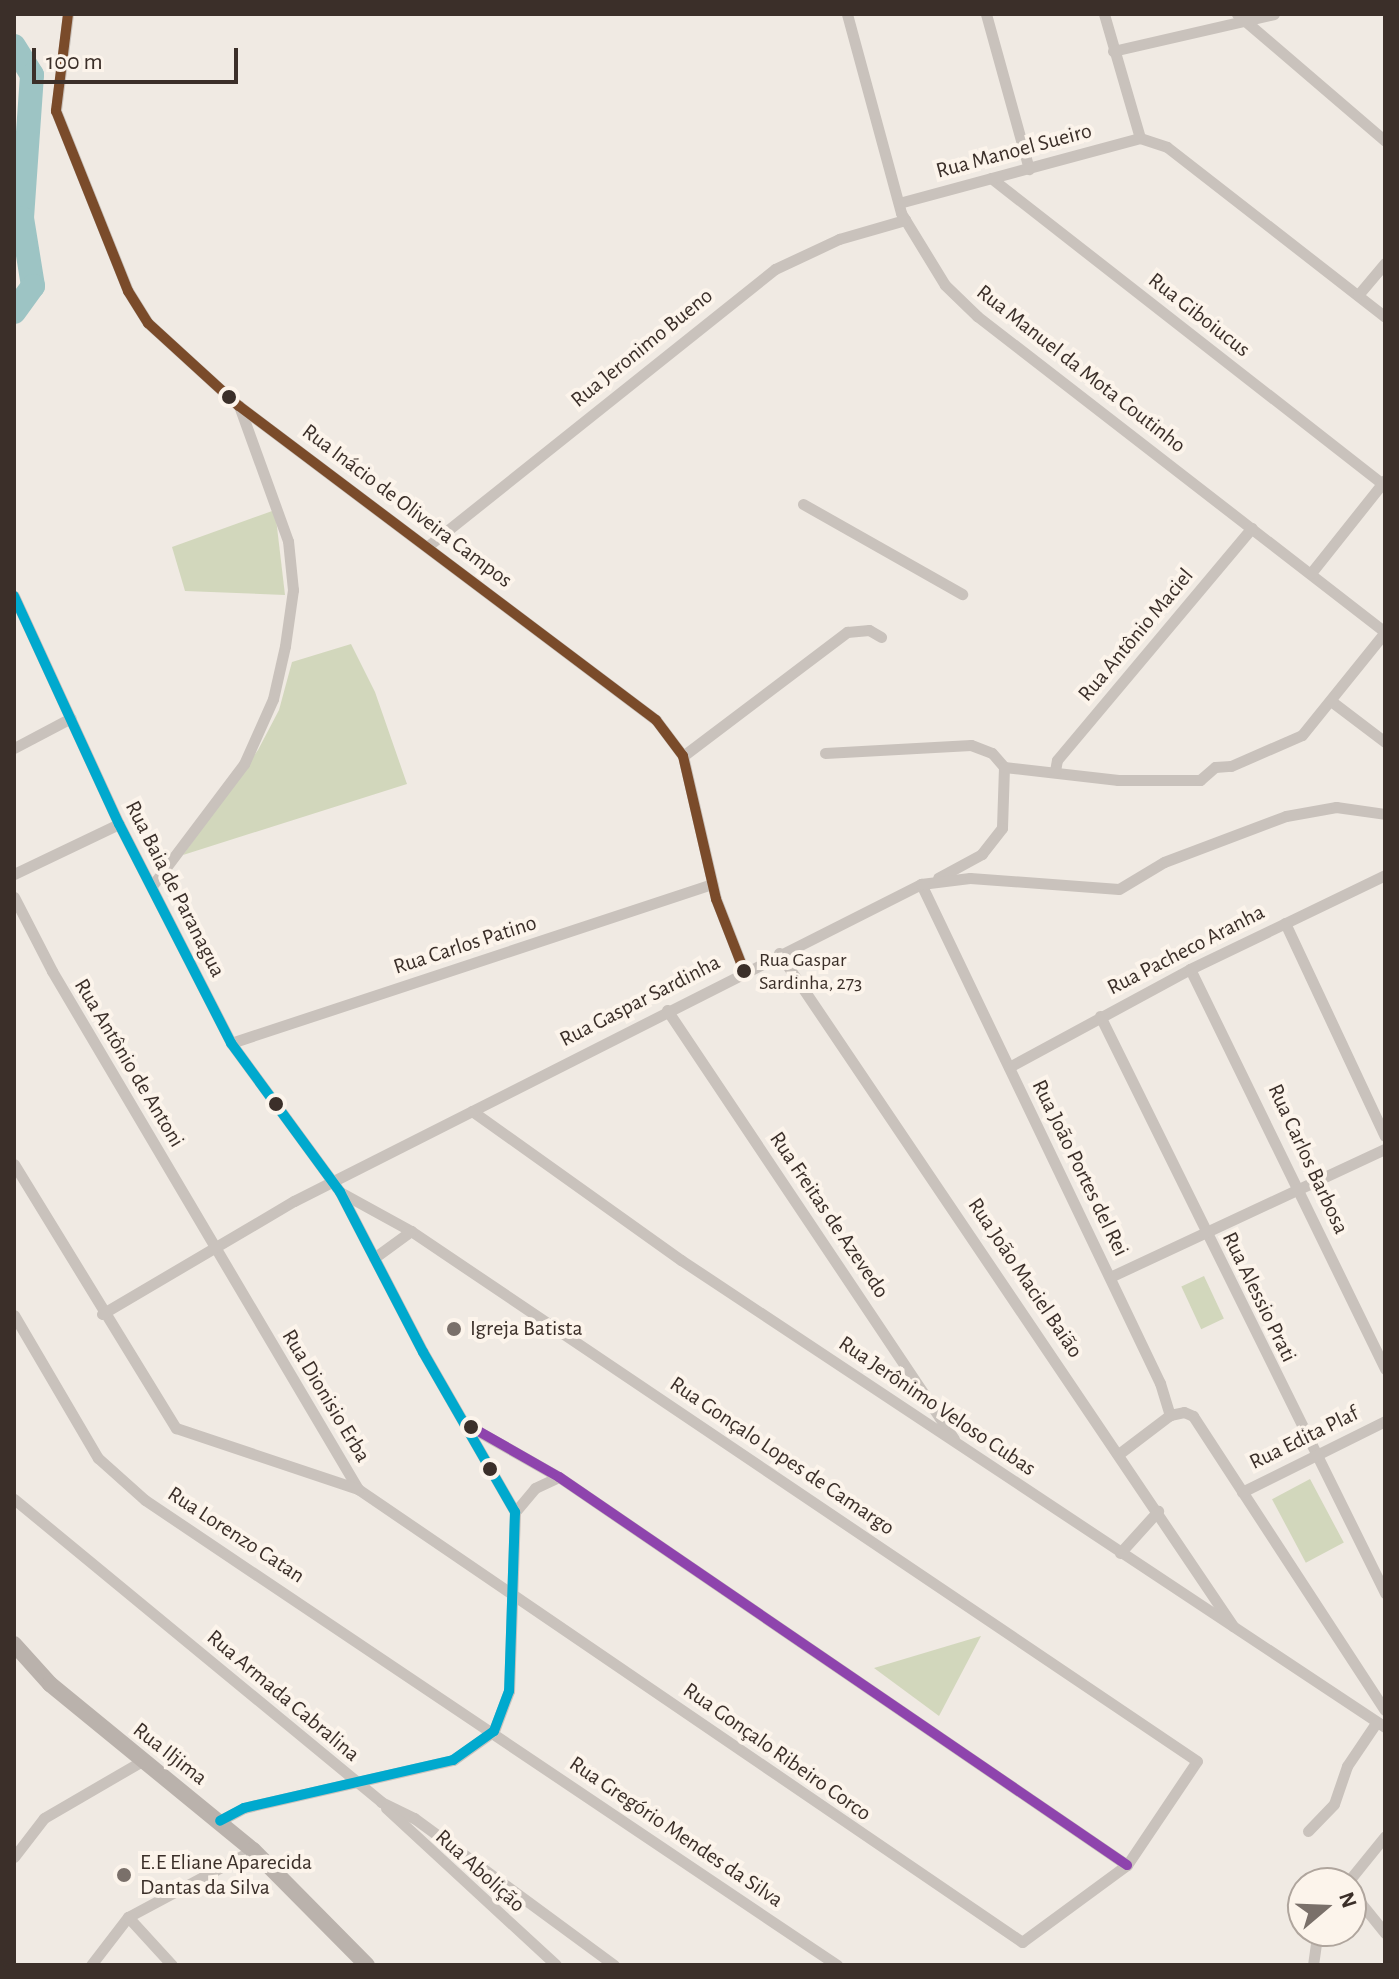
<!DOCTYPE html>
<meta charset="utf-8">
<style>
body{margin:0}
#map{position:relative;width:1399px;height:1979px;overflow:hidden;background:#f0eae3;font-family:"Alegreya Sans",sans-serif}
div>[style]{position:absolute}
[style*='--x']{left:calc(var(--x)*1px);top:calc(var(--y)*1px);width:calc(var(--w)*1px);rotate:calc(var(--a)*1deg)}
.green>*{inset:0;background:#d2d7bc;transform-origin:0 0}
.river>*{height:24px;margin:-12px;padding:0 12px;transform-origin:12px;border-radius:12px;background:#9dc4c4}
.minor>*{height:11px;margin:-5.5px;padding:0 5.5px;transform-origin:5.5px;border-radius:5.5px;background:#c9c2bc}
.secondary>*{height:16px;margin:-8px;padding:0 8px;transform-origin:8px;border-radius:8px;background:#bab2ac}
.bus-1>*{height:10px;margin:-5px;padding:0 5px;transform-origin:5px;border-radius:5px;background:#00a9ce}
.bus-2>*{height:10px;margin:-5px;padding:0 5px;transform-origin:5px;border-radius:5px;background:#7a4b2a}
.bus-3>*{height:10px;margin:-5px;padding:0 5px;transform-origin:5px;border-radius:5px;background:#8e44ad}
.dots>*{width:22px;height:22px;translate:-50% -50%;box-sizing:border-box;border:4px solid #fcf4eb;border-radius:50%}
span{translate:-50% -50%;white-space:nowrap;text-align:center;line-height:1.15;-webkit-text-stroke:8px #fcf4eb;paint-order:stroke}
.bus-label{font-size:20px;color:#3b2f29}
.left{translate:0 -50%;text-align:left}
.street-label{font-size:22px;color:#3b2f29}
.poi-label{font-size:22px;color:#3b2f29}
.frame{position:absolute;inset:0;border:16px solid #3b2f29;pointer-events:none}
.north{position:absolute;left:1287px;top:1867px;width:80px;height:80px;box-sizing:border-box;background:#fcf4eb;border:2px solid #afa59d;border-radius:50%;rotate:71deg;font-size:22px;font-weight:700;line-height:32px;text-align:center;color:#3b2f29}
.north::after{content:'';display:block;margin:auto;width:28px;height:36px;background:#7a706a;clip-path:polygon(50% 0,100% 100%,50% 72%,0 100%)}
.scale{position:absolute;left:32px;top:48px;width:206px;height:36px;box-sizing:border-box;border:4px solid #3b2f29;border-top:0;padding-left:10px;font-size:24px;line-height:28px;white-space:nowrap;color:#3b2f29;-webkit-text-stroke:6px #fcf4eb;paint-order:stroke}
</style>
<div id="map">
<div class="green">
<i style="clip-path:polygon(275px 510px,285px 595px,185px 591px,172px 547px)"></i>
<i style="clip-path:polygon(351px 644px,375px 692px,407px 784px,183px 855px,258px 750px,279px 710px,292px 662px)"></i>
<i style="left:1204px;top:1276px;width:47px;height:25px;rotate:65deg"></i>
<i style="left:1310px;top:1479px;width:72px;height:43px;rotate:62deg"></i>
<i style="clip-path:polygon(981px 1636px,939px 1716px,874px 1668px)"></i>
</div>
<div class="river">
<i style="--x:14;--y:46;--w:34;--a:58"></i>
<i style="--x:32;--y:75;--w:143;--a:94"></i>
<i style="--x:22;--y:218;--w:69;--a:80.8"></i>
<i style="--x:33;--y:286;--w:32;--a:126"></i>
</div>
<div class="minor">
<i style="--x:68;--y:14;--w:98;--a:97.1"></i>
<i style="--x:56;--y:111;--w:194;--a:68.2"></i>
<i style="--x:128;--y:291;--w:38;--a:58"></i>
<i style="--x:148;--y:323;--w:123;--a:42.4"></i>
<i style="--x:239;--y:406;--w:522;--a:36.98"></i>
<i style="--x:656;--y:720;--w:45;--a:53.1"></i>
<i style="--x:683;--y:756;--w:147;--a:77"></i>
<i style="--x:716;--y:899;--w:77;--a:68.7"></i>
<i style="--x:847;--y:14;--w:206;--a:74.8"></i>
<i style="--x:901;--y:213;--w:84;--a:58.6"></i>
<i style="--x:945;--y:285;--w:45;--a:44.1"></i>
<i style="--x:977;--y:316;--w:516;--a:37.76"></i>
<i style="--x:986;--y:14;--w:161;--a:74.5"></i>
<i style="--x:1104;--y:14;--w:129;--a:73.8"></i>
<i style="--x:1140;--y:138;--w:28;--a:18"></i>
<i style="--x:1167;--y:147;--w:276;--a:37.9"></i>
<i style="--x:1237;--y:14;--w:195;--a:40.6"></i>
<i style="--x:1113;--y:51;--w:165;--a:-12.9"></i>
<i style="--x:991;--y:178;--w:497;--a:38"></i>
<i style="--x:899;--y:203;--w:250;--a:-15.1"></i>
<i style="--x:1358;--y:295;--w:42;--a:-49.8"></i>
<i style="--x:803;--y:504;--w:183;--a:29.5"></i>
<i style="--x:428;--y:546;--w:444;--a:-38.6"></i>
<i style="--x:775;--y:269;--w:71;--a:-25.1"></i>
<i style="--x:839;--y:239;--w:69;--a:-16.1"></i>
<i style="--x:1311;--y:573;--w:119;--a:-51.5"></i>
<i style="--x:14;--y:596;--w:251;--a:65.3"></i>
<i style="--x:119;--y:824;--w:246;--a:62.9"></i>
<i style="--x:231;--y:1043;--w:185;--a:53.8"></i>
<i style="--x:340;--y:1192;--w:180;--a:62.6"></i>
<i style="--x:423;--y:1352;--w:185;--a:60.1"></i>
<i style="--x:515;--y:1512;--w:179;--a:91.9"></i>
<i style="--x:509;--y:1691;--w:43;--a:110.6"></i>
<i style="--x:494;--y:1731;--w:50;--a:144.7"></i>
<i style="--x:453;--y:1760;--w:214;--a:167.1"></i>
<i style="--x:244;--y:1808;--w:27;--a:152"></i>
<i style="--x:1331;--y:701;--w:68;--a:37.2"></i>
<i style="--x:14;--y:748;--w:64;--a:-27.8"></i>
<i style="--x:825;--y:753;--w:146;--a:-3.1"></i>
<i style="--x:971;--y:745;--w:22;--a:21"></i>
<i style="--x:992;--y:753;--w:18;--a:49"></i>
<i style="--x:1004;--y:767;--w:61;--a:91.9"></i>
<i style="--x:1002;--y:828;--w:33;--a:128"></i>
<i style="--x:982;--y:854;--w:50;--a:151.4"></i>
<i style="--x:683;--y:756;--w:206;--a:-37.1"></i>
<i style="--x:847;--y:632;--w:22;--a:-5"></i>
<i style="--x:869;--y:630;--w:14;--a:30"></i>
<i style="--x:1004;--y:767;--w:115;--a:6.5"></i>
<i style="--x:1118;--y:780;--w:82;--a:0"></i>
<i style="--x:1200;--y:780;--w:20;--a:-41"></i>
<i style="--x:1215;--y:767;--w:16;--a:-4"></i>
<i style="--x:1231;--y:766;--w:77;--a:-23.6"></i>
<i style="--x:1302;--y:735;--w:132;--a:-51.1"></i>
<i style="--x:1055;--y:771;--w:11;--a:-80"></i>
<i style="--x:1057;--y:760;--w:303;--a:-50"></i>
<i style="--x:14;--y:874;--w:116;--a:-25.5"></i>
<i style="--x:921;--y:884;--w:553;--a:64.41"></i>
<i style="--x:1160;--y:1383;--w:34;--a:73"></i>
<i style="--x:152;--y:886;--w:153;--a:-53"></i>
<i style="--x:244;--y:764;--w:71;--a:-66"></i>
<i style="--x:273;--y:699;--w:54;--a:-77.2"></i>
<i style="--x:285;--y:646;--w:57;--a:-81.9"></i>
<i style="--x:293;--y:590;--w:49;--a:-95.8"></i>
<i style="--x:288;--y:541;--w:144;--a:-109.9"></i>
<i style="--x:14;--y:897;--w:83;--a:62.8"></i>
<i style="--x:52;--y:971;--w:602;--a:59.43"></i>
<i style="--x:358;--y:1489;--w:804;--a:34.3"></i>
<i style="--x:1022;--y:1942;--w:130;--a:-36.3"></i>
<i style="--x:1127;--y:1865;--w:125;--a:-56.1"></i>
<i style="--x:1197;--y:1761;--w:948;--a:-146.01"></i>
<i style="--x:411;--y:1231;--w:81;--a:-151.2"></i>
<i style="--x:1285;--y:923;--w:235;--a:64.9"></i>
<i style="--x:779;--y:953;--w:812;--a:56"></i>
<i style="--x:1190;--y:969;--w:445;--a:64"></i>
<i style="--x:667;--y:1010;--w:516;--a:56.22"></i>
<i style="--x:1100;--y:1016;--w:644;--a:63.71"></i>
<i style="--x:231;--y:1043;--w:507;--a:-18.29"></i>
<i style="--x:1009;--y:1067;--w:206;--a:-28.4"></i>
<i style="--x:1190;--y:969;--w:216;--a:-25.7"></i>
<i style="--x:472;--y:1111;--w:257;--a:35.5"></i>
<i style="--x:681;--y:1260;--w:845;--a:33.56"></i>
<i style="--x:14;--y:1164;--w:310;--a:58.5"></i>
<i style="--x:176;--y:1428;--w:192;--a:18.5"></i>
<i style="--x:374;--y:1258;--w:46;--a:-36.1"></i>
<i style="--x:1110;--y:1277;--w:303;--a:-25"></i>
<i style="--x:102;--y:1314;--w:223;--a:-30.5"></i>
<i style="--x:294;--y:1201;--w:703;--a:-26.82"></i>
<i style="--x:921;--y:884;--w:49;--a:-7"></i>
<i style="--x:970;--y:878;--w:149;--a:4.2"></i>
<i style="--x:1119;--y:889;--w:52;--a:-31"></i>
<i style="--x:1164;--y:862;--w:130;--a:-20.7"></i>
<i style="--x:1286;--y:816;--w:51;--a:-10.2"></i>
<i style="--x:1336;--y:807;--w:49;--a:8.1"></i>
<i style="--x:14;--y:1315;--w:166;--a:59.6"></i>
<i style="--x:98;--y:1458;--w:63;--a:41.8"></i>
<i style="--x:145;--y:1500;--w:834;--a:33.9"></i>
<i style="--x:467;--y:1425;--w:106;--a:29.5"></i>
<i style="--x:559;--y:1477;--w:688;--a:34.34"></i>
<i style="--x:1120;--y:1453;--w:63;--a:-37.2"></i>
<i style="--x:1170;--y:1415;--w:14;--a:-12"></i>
<i style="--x:1184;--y:1412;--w:10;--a:24"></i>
<i style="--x:1193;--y:1416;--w:351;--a:56.9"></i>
<i style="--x:1242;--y:1492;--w:160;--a:-26.4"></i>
<i style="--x:14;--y:1499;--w:476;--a:39.5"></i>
<i style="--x:381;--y:1802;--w:37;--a:26"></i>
<i style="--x:414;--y:1818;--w:248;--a:36.3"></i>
<i style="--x:515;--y:1512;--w:31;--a:-50"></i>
<i style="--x:535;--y:1488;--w:26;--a:-25"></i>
<i style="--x:1120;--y:1553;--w:57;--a:-47.9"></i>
<i style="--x:386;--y:1808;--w:231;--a:42.7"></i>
<i style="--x:1308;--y:1831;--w:37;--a:-46"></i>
<i style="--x:1334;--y:1804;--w:40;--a:-71.1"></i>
<i style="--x:1347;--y:1766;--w:52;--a:-56"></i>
<i style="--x:14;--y:1857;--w:49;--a:-52.4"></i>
<i style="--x:44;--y:1818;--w:113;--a:-30.2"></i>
<i style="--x:1347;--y:1883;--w:60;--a:-51"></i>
<i style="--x:1351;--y:1891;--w:54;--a:51"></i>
<i style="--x:128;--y:1917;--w:65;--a:47.5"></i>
<i style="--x:91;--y:1965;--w:61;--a:-52.4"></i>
<i style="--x:128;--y:1917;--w:142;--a:-28.2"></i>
<i style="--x:1313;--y:1965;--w:34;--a:-82"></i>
</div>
<div class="secondary">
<i style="--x:14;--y:1644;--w:54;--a:48"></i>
<i style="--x:50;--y:1684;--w:262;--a:39.3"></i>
<i style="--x:253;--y:1850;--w:162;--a:45.3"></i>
</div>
<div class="bus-1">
<i style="--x:14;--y:596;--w:251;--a:65.3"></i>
<i style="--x:119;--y:824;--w:246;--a:62.9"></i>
<i style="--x:231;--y:1043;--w:185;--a:53.8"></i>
<i style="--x:340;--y:1192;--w:180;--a:62.6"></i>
<i style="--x:423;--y:1352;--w:185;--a:60.1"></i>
<i style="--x:515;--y:1512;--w:179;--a:91.9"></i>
<i style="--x:509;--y:1691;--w:43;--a:110.6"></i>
<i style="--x:494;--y:1731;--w:50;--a:144.7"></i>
<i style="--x:453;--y:1760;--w:214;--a:167.1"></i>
<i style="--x:244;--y:1808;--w:27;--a:152"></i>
</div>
<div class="bus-2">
<i style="--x:68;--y:14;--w:98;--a:97.1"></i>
<i style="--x:56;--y:111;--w:194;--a:68.2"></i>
<i style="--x:128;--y:291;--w:38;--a:58"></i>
<i style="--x:148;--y:323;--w:123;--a:42.4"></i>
<i style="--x:239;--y:406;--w:522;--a:36.98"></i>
<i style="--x:656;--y:720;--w:45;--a:53.1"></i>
<i style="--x:683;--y:756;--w:147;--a:77"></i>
<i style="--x:716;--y:899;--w:77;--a:68.7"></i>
</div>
<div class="bus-3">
<i style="--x:466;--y:1424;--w:107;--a:29.7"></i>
<i style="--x:559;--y:1477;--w:688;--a:34.34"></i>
</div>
<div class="dots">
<i style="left:229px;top:397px;background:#3b2f29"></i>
<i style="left:744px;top:971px;background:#3b2f29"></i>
<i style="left:276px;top:1104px;background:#3b2f29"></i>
<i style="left:454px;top:1329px;background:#7a706a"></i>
<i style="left:471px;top:1427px;background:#3b2f29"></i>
<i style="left:490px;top:1469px;background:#3b2f29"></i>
<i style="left:124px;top:1875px;background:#7a706a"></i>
</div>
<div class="bus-label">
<span class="left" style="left:759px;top:972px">Rua Gaspar<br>Sardinha, 273</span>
</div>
<div class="street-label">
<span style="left:1014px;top:151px;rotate:-15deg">Rua Manoel Sueiro</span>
<span style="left:1199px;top:315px;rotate:38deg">Rua Giboiucus</span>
<span style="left:642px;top:348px;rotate:-39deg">Rua Jeronimo Bueno</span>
<span style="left:1081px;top:369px;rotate:38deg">Rua Manuel da Mota Coutinho</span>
<span style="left:407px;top:506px;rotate:37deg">Rua Inácio de Oliveira Campos</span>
<span style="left:1136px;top:635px;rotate:-50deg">Rua Antônio Maciel</span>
<span style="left:175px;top:889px;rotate:63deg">Rua Baia de Paranagua</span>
<span style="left:465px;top:945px;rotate:-18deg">Rua Carlos Patino</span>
<span style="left:1186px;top:950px;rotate:-27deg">Rua Pacheco Aranha</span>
<span style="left:640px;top:1001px;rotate:-27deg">Rua Gaspar Sardinha</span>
<span style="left:129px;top:1063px;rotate:59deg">Rua Antônio de Antoni</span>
<span style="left:1308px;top:1159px;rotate:65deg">Rua Carlos Barbosa</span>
<span style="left:1080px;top:1168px;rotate:64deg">Rua João Portes del Rei</span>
<span style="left:829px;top:1215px;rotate:56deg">Rua Freitas de Azevedo</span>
<span style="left:1025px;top:1278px;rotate:56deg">Rua João Maciel Baião</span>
<span style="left:1259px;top:1297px;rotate:64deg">Rua Alessio Prati</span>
<span style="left:326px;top:1396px;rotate:59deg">Rua Dionisio Erba</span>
<span style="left:937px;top:1406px;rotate:34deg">Rua Jerônimo Veloso Cubas</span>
<span style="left:1304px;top:1438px;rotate:-26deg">Rua Edita Plaf</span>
<span style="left:782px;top:1456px;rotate:34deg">Rua Gonçalo Lopes de Camargo</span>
<span style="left:236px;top:1535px;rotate:33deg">Rua Lorenzo Catan</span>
<span style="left:283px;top:1696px;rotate:40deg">Rua Armada Cabralina</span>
<span style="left:777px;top:1752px;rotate:35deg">Rua Gonçalo Ribeiro Corco</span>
<span style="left:170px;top:1754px;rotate:38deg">Rua Iljima</span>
<span style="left:676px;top:1832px;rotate:34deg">Rua Gregório Mendes da Silva</span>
<span style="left:480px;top:1871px;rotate:42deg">Rua Abolição</span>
</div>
<div class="poi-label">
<span class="left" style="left:470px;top:1329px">Igreja Batista</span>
<span class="left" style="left:140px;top:1875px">E.E Eliane Aparecida<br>Dantas da Silva</span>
</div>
<div class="frame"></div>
<div class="north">N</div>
<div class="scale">100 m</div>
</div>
